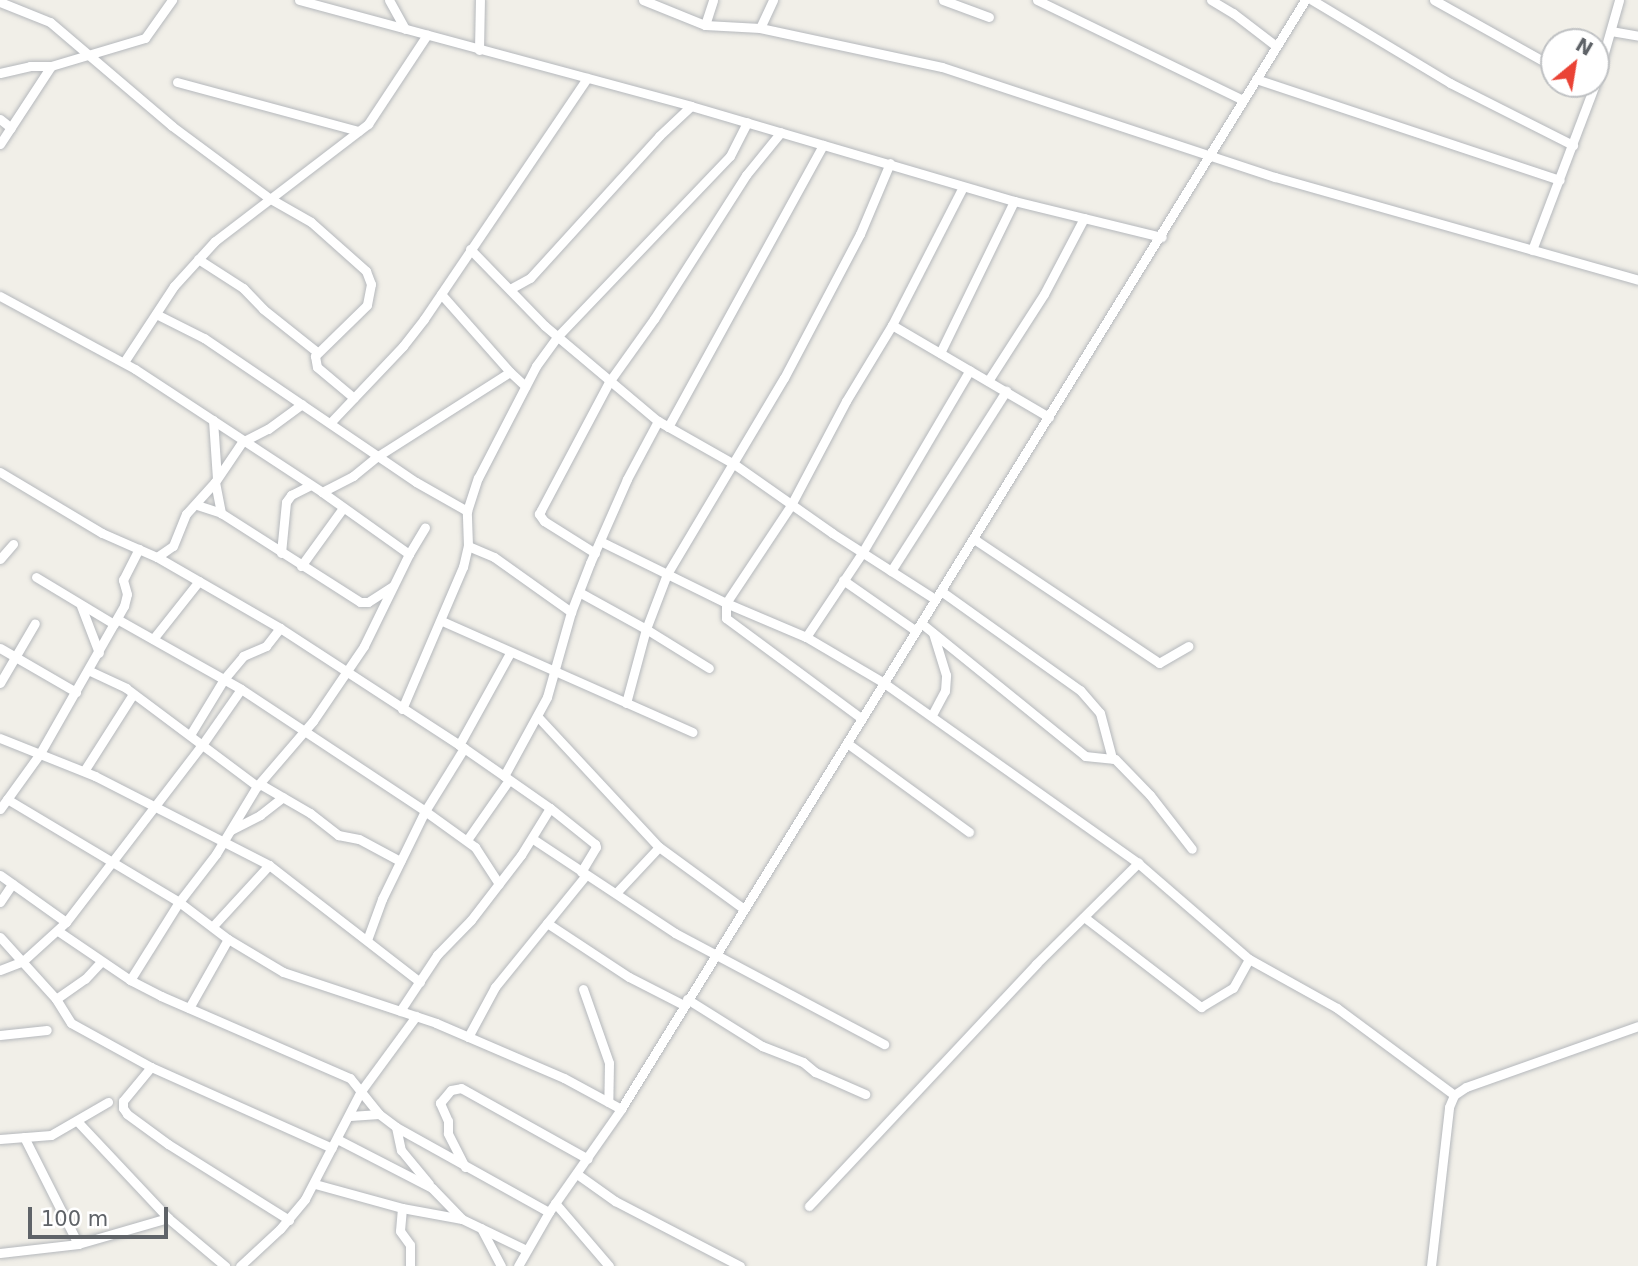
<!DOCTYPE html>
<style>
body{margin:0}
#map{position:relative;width:1638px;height:1266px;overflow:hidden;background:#f1efe8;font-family:"DejaVu Sans",sans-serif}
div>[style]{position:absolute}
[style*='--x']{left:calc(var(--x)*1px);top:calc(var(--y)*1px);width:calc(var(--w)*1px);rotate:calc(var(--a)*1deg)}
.roads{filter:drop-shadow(0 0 2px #b5b8bc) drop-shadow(0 0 2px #b5b8bc)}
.minor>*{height:9px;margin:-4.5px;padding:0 4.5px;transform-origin:4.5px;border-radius:4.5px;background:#fff}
span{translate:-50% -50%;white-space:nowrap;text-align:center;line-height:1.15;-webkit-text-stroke:7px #fff;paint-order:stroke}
.north{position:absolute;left:1540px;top:28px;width:70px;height:70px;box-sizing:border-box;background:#fff;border:2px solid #bfc1c3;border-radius:50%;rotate:30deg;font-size:19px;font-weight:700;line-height:28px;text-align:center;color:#5f6368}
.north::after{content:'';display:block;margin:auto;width:24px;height:32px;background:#ea4335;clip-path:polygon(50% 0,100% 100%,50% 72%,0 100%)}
.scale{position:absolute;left:28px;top:1207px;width:140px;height:32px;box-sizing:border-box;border:4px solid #5f6368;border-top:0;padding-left:9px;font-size:21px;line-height:24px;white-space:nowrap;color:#5f6368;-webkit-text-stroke:5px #fff;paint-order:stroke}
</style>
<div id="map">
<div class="roads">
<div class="minor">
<i style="--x:299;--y:0;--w:406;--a:15.1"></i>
<i style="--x:691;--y:106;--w:337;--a:16.4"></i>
<i style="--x:1014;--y:201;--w:152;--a:13.7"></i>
<i style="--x:389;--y:0;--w:33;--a:61"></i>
<i style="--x:643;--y:0;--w:67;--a:22"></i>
<i style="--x:705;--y:25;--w:55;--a:3.1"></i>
<i style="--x:760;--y:28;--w:186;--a:12.1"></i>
<i style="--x:942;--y:67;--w:351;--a:18.3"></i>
<i style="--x:1275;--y:177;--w:377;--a:15.8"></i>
<i style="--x:943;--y:0;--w:49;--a:20.3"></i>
<i style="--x:1037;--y:0;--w:229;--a:25.9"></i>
<i style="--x:1211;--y:0;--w:26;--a:31"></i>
<i style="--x:1233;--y:13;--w:54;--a:37.5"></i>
<i style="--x:1312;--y:0;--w:161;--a:31"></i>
<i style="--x:1450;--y:83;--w:138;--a:26.8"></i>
<i style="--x:1434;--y:0;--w:137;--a:29.2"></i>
<i style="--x:0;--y:2;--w:54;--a:21.8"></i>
<i style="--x:50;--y:22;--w:160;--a:40.4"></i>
<i style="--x:172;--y:126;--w:121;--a:36.6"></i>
<i style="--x:269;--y:198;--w:48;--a:29.7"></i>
<i style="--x:311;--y:222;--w:74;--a:41.7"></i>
<i style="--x:366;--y:271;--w:14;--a:69"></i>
<i style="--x:371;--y:284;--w:21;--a:101"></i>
<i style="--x:367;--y:305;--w:73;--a:135.6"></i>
<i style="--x:315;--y:356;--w:11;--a:80"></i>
<i style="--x:317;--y:367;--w:48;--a:40"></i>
<i style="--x:705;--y:25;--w:26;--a:-72"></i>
<i style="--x:760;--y:28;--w:31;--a:-65"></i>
<i style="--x:1611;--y:31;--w:27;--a:10"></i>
<i style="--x:479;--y:50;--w:50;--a:-88.9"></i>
<i style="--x:0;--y:73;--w:31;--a:-13"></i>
<i style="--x:30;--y:66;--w:21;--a:0"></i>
<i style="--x:1256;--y:79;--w:320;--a:18.4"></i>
<i style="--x:1596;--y:81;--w:84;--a:-74.1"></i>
<i style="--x:177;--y:82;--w:188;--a:15.1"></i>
<i style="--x:1581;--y:84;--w:13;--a:32"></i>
<i style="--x:0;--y:119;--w:14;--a:39"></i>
<i style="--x:0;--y:144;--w:93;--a:-56.8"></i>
<i style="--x:51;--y:66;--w:98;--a:-16.6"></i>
<i style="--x:145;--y:38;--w:47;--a:-54.6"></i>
<i style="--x:470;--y:249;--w:107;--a:45.8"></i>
<i style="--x:545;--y:326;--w:148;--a:40.1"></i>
<i style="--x:658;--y:421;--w:87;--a:29.5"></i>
<i style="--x:734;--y:464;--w:120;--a:35.1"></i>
<i style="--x:832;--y:533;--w:122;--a:32.7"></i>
<i style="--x:1532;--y:250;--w:178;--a:-69.2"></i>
<i style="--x:198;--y:259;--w:54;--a:32.8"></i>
<i style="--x:243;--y:288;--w:29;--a:46"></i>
<i style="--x:263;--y:309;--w:69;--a:38.5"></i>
<i style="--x:510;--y:289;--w:23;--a:-29"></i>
<i style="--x:530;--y:278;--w:192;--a:-47.7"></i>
<i style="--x:659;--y:136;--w:44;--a:-43.2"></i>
<i style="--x:441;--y:294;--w:104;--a:48.5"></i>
<i style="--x:0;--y:296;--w:153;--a:28.4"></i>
<i style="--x:135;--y:369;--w:224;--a:33.3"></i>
<i style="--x:322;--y:492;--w:107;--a:35.5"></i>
<i style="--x:409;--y:554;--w:102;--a:116.1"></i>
<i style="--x:364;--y:646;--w:91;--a:124.2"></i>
<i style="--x:313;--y:721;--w:86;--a:130.7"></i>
<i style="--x:257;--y:786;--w:79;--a:121.1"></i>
<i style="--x:216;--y:854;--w:61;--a:127.6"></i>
<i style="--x:179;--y:902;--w:92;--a:122.1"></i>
<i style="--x:156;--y:314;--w:54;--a:26.6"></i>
<i style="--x:204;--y:338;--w:256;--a:34.2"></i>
<i style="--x:416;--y:482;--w:59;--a:29.6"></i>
<i style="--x:892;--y:325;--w:182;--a:30.4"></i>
<i style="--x:940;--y:353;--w:169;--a:-64"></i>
<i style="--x:124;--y:362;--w:91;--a:-56.7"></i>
<i style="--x:174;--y:286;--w:61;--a:-47.7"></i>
<i style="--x:215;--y:241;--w:193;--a:-37.4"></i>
<i style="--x:368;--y:124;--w:107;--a:-56.5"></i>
<i style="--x:988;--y:381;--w:103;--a:-57.2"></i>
<i style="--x:1044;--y:294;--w:86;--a:-62.2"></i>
<i style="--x:213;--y:420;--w:58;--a:86.1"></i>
<i style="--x:330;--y:423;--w:106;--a:-46.5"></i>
<i style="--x:403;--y:346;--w:34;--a:-52"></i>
<i style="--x:424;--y:319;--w:291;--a:-55.9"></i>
<i style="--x:668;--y:427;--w:322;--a:-61.2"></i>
<i style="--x:0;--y:472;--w:119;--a:30.9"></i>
<i style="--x:102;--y:533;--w:60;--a:23.6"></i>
<i style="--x:157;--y:557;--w:142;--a:30"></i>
<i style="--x:280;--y:628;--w:220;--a:33.1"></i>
<i style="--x:464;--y:748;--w:105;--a:34.9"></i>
<i style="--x:550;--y:808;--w:55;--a:121.7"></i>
<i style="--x:521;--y:855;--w:82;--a:127.6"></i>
<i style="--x:471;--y:920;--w:49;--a:134.2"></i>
<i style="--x:437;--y:955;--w:67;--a:123.5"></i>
<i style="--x:215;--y:482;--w:32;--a:79"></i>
<i style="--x:322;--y:492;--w:35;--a:-27"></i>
<i style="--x:353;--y:476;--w:32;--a:-39"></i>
<i style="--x:378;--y:456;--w:156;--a:-32.5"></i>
<i style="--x:510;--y:372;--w:21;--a:43"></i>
<i style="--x:197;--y:505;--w:25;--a:18"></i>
<i style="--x:221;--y:513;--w:165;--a:32.6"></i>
<i style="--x:360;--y:602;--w:8;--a:0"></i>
<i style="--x:368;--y:602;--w:30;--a:-33"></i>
<i style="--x:974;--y:539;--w:223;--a:33.8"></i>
<i style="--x:1159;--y:663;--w:34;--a:-30"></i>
<i style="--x:600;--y:541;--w:140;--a:26.2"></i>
<i style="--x:726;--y:603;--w:87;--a:23"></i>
<i style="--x:806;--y:637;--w:91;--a:30.5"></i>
<i style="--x:884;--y:683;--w:311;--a:35.3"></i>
<i style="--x:1138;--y:863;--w:147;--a:40.9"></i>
<i style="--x:1249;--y:959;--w:101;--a:29.1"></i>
<i style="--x:1337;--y:1008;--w:146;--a:36.6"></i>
<i style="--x:468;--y:546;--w:28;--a:23"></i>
<i style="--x:494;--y:557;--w:95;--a:35.5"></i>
<i style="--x:281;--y:553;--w:51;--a:-84.4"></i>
<i style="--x:286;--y:502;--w:9;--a:-54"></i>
<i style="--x:291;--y:495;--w:20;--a:-27"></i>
<i style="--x:595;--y:553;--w:60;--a:-147.9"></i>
<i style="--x:544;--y:521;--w:9;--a:-126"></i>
<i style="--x:539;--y:514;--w:4;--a:-63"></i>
<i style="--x:541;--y:510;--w:145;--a:-62"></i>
<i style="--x:609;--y:382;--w:77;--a:-54.5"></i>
<i style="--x:654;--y:319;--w:171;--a:-57.4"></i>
<i style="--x:746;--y:175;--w:55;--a:-50.9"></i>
<i style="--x:409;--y:554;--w:31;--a:-59"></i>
<i style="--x:157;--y:557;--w:19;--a:-35"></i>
<i style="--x:173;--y:546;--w:35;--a:-68"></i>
<i style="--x:186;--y:514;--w:43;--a:-47.8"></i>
<i style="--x:215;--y:482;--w:48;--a:-56"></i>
<i style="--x:242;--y:442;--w:29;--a:-27"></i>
<i style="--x:268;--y:429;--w:42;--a:-36.3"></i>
<i style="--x:0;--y:559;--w:20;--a:-49"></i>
<i style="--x:301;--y:566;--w:72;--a:-54.1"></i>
<i style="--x:891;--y:571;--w:214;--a:-57.4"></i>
<i style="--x:36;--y:577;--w:91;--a:31.1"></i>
<i style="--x:843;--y:580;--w:89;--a:34.9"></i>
<i style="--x:941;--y:591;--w:171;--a:35.5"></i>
<i style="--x:1080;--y:690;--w:30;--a:49"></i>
<i style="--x:1100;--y:713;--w:47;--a:75.1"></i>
<i style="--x:579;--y:592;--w:77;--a:28.9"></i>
<i style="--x:646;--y:629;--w:59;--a:-69.1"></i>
<i style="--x:667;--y:574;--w:228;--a:-59.2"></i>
<i style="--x:784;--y:378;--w:163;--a:-62.2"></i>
<i style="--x:860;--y:234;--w:77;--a:-67.1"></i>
<i style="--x:81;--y:606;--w:50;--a:69"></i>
<i style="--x:117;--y:619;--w:142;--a:29.4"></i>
<i style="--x:241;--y:689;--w:221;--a:33.5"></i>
<i style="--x:425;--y:811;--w:62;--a:35.8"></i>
<i style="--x:475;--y:847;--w:44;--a:57"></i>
<i style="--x:442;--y:621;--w:274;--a:23.9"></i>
<i style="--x:921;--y:623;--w:211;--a:39"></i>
<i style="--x:1085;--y:756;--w:30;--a:6"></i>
<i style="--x:1115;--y:759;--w:50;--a:45.8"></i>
<i style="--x:1150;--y:795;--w:68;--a:52.1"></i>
<i style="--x:806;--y:637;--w:101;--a:-56.3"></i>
<i style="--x:862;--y:553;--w:212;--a:-59.5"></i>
<i style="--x:153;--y:639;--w:74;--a:-51.6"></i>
<i style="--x:0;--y:648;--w:88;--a:30.1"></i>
<i style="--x:90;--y:671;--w:40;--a:25"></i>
<i style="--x:126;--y:688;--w:164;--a:36.8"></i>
<i style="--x:0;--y:683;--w:69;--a:-59.7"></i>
<i style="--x:626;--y:703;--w:77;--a:-74.9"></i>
<i style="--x:646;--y:629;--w:74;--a:31.8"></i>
<i style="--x:402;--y:709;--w:155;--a:-66.8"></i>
<i style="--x:463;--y:567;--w:22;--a:-77"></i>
<i style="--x:468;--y:546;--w:35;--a:-92"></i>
<i style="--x:467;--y:511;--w:35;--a:-72"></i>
<i style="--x:478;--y:478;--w:126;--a:-62.6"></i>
<i style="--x:536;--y:366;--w:36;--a:-54"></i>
<i style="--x:557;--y:337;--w:250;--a:-46.3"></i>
<i style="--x:730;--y:156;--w:38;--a:-63"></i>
<i style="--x:932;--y:715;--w:27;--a:-62"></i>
<i style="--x:945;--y:691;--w:16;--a:-86"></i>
<i style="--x:946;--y:675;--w:44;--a:-107.2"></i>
<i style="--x:538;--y:717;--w:178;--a:47.1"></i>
<i style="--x:659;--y:847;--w:105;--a:36.1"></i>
<i style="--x:861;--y:718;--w:168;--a:-143.5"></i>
<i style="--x:726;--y:618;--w:15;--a:-90"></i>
<i style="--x:726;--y:603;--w:118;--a:-56.4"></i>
<i style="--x:791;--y:505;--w:118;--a:-62.1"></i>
<i style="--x:846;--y:401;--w:89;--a:-58.8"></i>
<i style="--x:892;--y:325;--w:155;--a:-62.8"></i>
<i style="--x:190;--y:735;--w:66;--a:-58.7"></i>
<i style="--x:224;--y:679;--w:30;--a:-50"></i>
<i style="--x:243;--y:656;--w:25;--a:-23"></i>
<i style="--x:266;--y:646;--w:23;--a:-52"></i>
<i style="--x:0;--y:738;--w:102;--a:21.8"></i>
<i style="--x:95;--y:776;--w:195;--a:27.1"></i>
<i style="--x:269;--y:865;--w:191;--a:37.8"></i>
<i style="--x:847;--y:743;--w:151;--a:36.1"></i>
<i style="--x:459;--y:745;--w:105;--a:-61"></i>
<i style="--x:84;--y:771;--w:91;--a:-57.5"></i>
<i style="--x:504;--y:776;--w:90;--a:-61.4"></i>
<i style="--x:547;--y:697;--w:88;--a:-74.2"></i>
<i style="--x:571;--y:612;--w:53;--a:-68.8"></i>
<i style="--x:590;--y:563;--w:92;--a:-66.2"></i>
<i style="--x:627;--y:479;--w:66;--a:-61.9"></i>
<i style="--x:260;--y:784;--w:58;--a:30.1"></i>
<i style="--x:310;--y:813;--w:36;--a:38"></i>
<i style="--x:338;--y:835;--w:21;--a:11"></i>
<i style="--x:359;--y:839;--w:47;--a:28.2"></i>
<i style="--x:7;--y:799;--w:200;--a:30.9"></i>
<i style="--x:179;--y:902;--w:61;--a:37.1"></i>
<i style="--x:228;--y:939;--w:64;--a:31"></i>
<i style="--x:283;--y:972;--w:161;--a:18.4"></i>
<i style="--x:436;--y:1023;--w:139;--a:23.3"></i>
<i style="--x:564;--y:1078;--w:65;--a:28.5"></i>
<i style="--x:550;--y:808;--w:58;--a:38.7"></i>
<i style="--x:595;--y:844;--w:3;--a:72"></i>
<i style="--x:596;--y:847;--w:29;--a:121"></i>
<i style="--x:0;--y:809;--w:67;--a:-54.2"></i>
<i style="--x:39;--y:755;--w:172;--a:-60.3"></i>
<i style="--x:124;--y:606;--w:12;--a:-76"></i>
<i style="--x:127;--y:594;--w:15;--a:-106"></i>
<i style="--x:123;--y:580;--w:35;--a:-63"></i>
<i style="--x:231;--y:830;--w:33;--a:-27"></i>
<i style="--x:260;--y:815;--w:29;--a:-38"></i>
<i style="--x:533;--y:839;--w:170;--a:33.5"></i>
<i style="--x:675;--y:933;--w:237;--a:28"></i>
<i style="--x:467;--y:840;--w:73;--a:-55"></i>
<i style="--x:0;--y:875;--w:81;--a:35.5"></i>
<i style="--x:616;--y:893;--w:63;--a:-46.9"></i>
<i style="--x:0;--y:902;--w:22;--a:-56"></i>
<i style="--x:1084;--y:917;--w:148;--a:37.6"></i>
<i style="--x:1201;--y:1007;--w:37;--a:-31"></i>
<i style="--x:1233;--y:988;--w:33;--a:-61"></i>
<i style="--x:547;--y:923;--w:98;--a:33.4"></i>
<i style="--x:629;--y:977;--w:62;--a:27"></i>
<i style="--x:213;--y:926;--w:83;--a:-47.4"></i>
<i style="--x:58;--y:931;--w:87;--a:34.2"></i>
<i style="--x:130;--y:980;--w:35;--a:27"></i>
<i style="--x:161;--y:996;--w:206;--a:23.5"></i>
<i style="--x:350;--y:1078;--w:46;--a:51.1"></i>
<i style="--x:379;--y:1114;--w:21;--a:37"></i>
<i style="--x:396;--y:1127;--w:175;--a:29.1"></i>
<i style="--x:0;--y:937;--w:84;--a:47.9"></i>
<i style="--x:56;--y:999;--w:28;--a:58"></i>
<i style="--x:71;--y:1023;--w:91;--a:28.8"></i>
<i style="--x:151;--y:1067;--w:198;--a:24.1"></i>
<i style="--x:367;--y:940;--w:44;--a:-69.9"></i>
<i style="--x:382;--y:899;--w:98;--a:-64"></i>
<i style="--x:425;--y:811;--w:74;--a:-58.2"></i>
<i style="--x:0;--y:970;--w:25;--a:-21"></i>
<i style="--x:23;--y:961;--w:58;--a:-42.2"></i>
<i style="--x:66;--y:922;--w:223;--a:-52.5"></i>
<i style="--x:202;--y:745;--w:68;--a:-55.1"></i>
<i style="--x:583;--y:989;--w:78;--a:70.6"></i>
<i style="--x:609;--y:1063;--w:39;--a:91"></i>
<i style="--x:56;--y:999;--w:35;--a:-35"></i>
<i style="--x:85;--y:979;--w:23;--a:-47"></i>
<i style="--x:687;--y:999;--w:89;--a:32.1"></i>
<i style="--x:762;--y:1046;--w:44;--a:21.3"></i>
<i style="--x:803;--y:1062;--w:16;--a:40"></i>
<i style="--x:815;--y:1072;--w:55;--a:23.7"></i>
<i style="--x:189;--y:1008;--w:79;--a:-60.5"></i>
<i style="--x:0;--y:1035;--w:47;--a:-6.1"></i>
<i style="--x:468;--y:1037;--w:57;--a:-61.6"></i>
<i style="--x:495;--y:987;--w:144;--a:-50.9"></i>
<i style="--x:151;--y:1067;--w:44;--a:129.5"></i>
<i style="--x:123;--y:1101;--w:7;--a:90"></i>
<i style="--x:123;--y:1108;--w:7;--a:56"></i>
<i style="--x:127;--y:1114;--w:51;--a:36.2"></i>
<i style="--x:168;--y:1144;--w:143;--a:32.1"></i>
<i style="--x:350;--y:1116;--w:29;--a:-4"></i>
<i style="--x:77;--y:1121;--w:133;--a:46.8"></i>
<i style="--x:168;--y:1218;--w:75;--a:40.1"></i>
<i style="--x:396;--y:1127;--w:24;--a:78"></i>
<i style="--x:401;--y:1150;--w:44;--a:50.5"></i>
<i style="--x:24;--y:1137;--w:120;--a:63.2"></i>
<i style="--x:0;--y:1139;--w:51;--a:-4.5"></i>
<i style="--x:51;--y:1135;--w:66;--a:-30.1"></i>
<i style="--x:337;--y:1139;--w:107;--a:27.3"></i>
<i style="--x:432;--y:1188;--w:43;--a:45.9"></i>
<i style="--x:462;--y:1219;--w:71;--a:25.8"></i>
<i style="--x:465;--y:1167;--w:38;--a:-117"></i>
<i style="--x:448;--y:1133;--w:12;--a:-90"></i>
<i style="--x:448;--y:1121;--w:20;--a:-114"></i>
<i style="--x:440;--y:1103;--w:17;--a:-50"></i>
<i style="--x:451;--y:1090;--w:10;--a:-11"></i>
<i style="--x:461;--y:1088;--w:145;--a:29.2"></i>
<i style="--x:577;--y:1174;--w:47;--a:35.4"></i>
<i style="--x:615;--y:1201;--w:141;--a:27.5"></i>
<i style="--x:315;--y:1184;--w:90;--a:15.4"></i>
<i style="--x:402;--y:1208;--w:61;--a:10.4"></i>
<i style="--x:555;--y:1203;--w:83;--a:49.4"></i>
<i style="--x:809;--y:1206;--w:332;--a:-46.8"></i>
<i style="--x:1036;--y:964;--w:144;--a:-44.7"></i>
<i style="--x:402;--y:1208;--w:23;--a:95"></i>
<i style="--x:400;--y:1231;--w:17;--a:54"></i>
<i style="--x:410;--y:1245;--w:21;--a:90"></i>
<i style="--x:481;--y:1228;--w:43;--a:62.2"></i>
<i style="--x:0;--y:1253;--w:79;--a:-6.6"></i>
<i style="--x:78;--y:1244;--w:94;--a:-16.1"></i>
<i style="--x:240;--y:1266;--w:54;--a:-42.8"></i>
<i style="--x:280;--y:1229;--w:39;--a:-50"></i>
<i style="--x:305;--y:1199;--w:122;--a:-62.6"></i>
<i style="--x:361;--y:1091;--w:93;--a:-53.7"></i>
<i style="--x:518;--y:1266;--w:62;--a:-60.1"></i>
<i style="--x:549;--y:1212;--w:126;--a:-55"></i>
<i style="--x:621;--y:1109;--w:1303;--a:-58.33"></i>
<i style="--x:1431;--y:1266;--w:160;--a:-83.5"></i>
<i style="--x:1449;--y:1107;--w:13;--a:-67"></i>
<i style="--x:1454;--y:1095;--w:14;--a:-34"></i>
<i style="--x:1466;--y:1087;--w:182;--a:-19.5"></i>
</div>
</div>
<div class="north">N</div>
<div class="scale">100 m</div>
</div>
